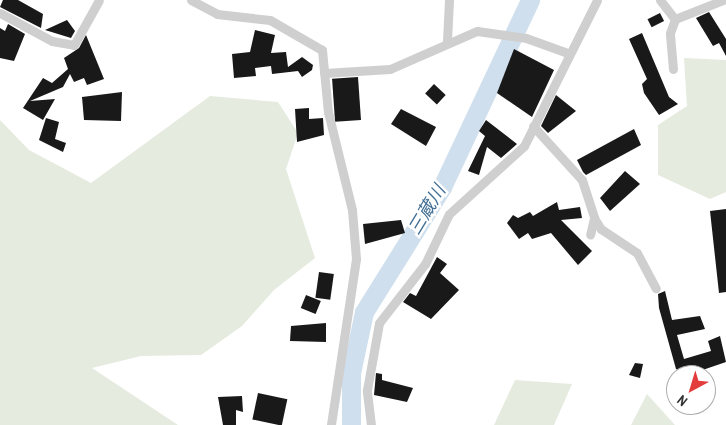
<!DOCTYPE html>
<meta charset="utf-8">
<style>
body{margin:0}
#map{position:relative;width:726px;height:425px;overflow:hidden;background:#fff;font-family:"Archivo Narrow","Noto Sans JP",sans-serif}
div>[style]{position:absolute}
[style*='--x']{left:calc(var(--x)*1px);top:calc(var(--y)*1px);width:calc(var(--w)*1px);rotate:calc(var(--a)*1deg)}
.green>*{inset:0;background:#e5ebdf}
.river>*{height:19px;margin:-9.5px;padding:0 9.5px;transform-origin:9.5px;border-radius:9.5px;background:#cfdfed}
.building>*{inset:0;background:#191919;transform-origin:0 0}
.street>*{height:9px;margin:-4.5px;padding:0 4.5px;transform-origin:4.5px;border-radius:4.5px;background:#cfcfcf}
span{translate:-50% -50%;white-space:nowrap;text-align:center;line-height:1.15;-webkit-text-stroke:5px #fff;paint-order:stroke}
.water-label{font-size:18px;color:#416e94;font-style:italic}
.north{position:absolute;left:666px;top:365px;width:50px;height:50px;box-sizing:border-box;background:#fff;border:1px solid #adadad;border-radius:50%;rotate:219deg;font-size:14px;font-weight:700;line-height:20px;text-align:center;color:#323232}
.north::after{content:'';display:block;margin:auto;width:18px;height:22px;background:#e23c3d;clip-path:polygon(50% 0,100% 100%,50% 72%,0 100%)}
</style>
<div id="map">
<div class="green">
<i style="clip-path:polygon(684px 58px,726px 60px,726px 192px,710px 199px,658px 175px,658px 125px,687px 106px)"></i>
<i style="clip-path:polygon(210px 96px,278px 102px,298px 133px,286px 169px,315px 258px,274px 290px,242px 326px,201px 355px,141px 356px,92px 368px,178px 425px,0 425px,0 120px,29px 150px,91px 183px)"></i>
<i style="clip-path:polygon(515px 380px,572px 384px,554px 425px,494px 425px)"></i>
<i style="clip-path:polygon(647px 394px,675px 425px,631px 425px)"></i>
</div>
<div class="river">
<i style="--x:351;--y:425;--w:52;--a:-90"></i>
<i style="--x:351;--y:373;--w:62;--a:-78"></i>
<i style="--x:364;--y:312;--w:147;--a:-58"></i>
<i style="--x:442;--y:187;--w:207;--a:-64.8"></i>
</div>
<div class="building">
<i style="clip-path:polygon(3px 0,18px 0,43px 14px,41px 28px,0 7px)"></i>
<i style="clip-path:polygon(709px 12px,726px 39px,726px 56px,719px 43px,713px 46px,696px 18px)"></i>
<i style="left:660px;top:13px;width:9px;height:14px;rotate:63deg"></i>
<i style="clip-path:polygon(67px 20px,75px 31px,71px 38px,45px 30px)"></i>
<i style="clip-path:polygon(8px 24px,25px 34px,14px 61px,0 58px,0 28px,5px 31px)"></i>
<i style="clip-path:polygon(255px 30px,275px 35px,271px 53px,286px 52px,288px 67px,302px 57px,313px 65px,312px 70px,302px 77px,298px 71px,272px 74px,271px 66px,255px 68px,256px 76px,234px 78px,232px 54px,250px 52px)"></i>
<i style="clip-path:polygon(642px 33px,669px 97px,678px 104px,659px 115px,644px 93px,642px 84px,647px 79px,629px 39px)"></i>
<i style="clip-path:polygon(86px 35px,104px 79px,87px 85px,84px 78px,74px 82px,70px 74px,63px 87px,30px 101px,55px 99px,43px 120px,23px 108px,43px 78px,52px 83px,68px 69px,64px 58px,79px 48px)"></i>
<i style="clip-path:polygon(514px 49px,554px 70px,532px 117px,497px 93px)"></i>
<i style="left:358px;top:77px;width:43px;height:26px;rotate:86deg"></i>
<i style="left:434px;top:84px;width:16px;height:13px;rotate:43deg"></i>
<i style="clip-path:polygon(122px 92px,121px 121px,84px 120px,82px 97px)"></i>
<i style="clip-path:polygon(556px 95px,576px 111px,548px 133px,541px 126px)"></i>
<i style="clip-path:polygon(309px 108px,309px 119px,323px 118px,324px 135px,297px 142px,295px 109px)"></i>
<i style="clip-path:polygon(401px 109px,436px 127px,426px 146px,391px 124px)"></i>
<i style="clip-path:polygon(46px 118px,59px 122px,55px 139px,66px 143px,63px 152px,39px 140px)"></i>
<i style="clip-path:polygon(486px 120px,517px 144px,501px 158px,487px 147px,479px 175px,468px 171px,485px 136px,479px 131px)"></i>
<i style="clip-path:polygon(634px 129px,641px 145px,586px 175px,583px 172px,577px 160px)"></i>
<i style="clip-path:polygon(625px 171px,640px 184px,610px 211px,600px 198px)"></i>
<i style="clip-path:polygon(557px 202px,559px 210px,580px 207px,582px 218px,561px 220px,592px 251px,578px 265px,551px 233px,532px 239px,528px 233px,519px 239px,507px 223px,513px 215px,518px 218px,530px 212px,533px 216px)"></i>
<i style="clip-path:polygon(726px 209px,726px 292px,719px 293px,710px 211px)"></i>
<i style="clip-path:polygon(401px 220px,405px 233px,365px 244px,363px 224px)"></i>
<i style="clip-path:polygon(437px 257px,447px 264px,440px 273px,459px 290px,431px 319px,403px 302px,410px 293px,416px 296px)"></i>
<i style="left:319px;top:272px;width:15px;height:26px;rotate:8deg"></i>
<i style="clip-path:polygon(665px 291px,672px 320px,700px 316px,705px 329px,677px 335px,684px 359px,711px 351px,708px 341px,720px 336px,726px 362px,688px 375px,676px 369px,659px 308px,658px 294px)"></i>
<i style="left:306px;top:295px;width:16px;height:14px;rotate:22deg"></i>
<i style="clip-path:polygon(326px 323px,326px 342px,290px 341px,291px 326px)"></i>
<i style="clip-path:polygon(635px 363px,643px 364px,640px 378px,629px 375px)"></i>
<i style="clip-path:polygon(376px 373px,382px 374px,382px 380px,413px 388px,407px 402px,374px 395px)"></i>
<i style="left:258px;top:393px;width:30px;height:27px;rotate:12deg"></i>
<i style="clip-path:polygon(242px 396px,243px 412px,236px 410px,236px 425px,223px 425px,218px 397px)"></i>
</div>
<div class="street">
<i style="--x:191;--y:0;--w:30;--a:28"></i>
<i style="--x:217;--y:14;--w:53;--a:6.5"></i>
<i style="--x:270;--y:20;--w:60;--a:30"></i>
<i style="--x:322;--y:50;--w:62;--a:84.5"></i>
<i style="--x:328;--y:112;--w:101;--a:76.2"></i>
<i style="--x:352;--y:210;--w:49;--a:85.3"></i>
<i style="--x:356;--y:259;--w:168;--a:98.6"></i>
<i style="--x:660;--y:0;--w:24;--a:52"></i>
<i style="--x:675;--y:19;--w:52;--a:-21.6"></i>
<i style="--x:0;--y:13;--w:59;--a:28.3"></i>
<i style="--x:52;--y:41;--w:22;--a:10"></i>
<i style="--x:74;--y:45;--w:51;--a:-60.9"></i>
<i style="--x:447;--y:41;--w:41;--a:-87.2"></i>
<i style="--x:673;--y:69;--w:36;--a:-95"></i>
<i style="--x:670;--y:33;--w:15;--a:-70"></i>
<i style="--x:324;--y:73;--w:66;--a:-3.5"></i>
<i style="--x:390;--y:69;--w:95;--a:-23.6"></i>
<i style="--x:477;--y:31;--w:49;--a:8.1"></i>
<i style="--x:526;--y:38;--w:45;--a:19.7"></i>
<i style="--x:533;--y:126;--w:73;--a:47.8"></i>
<i style="--x:582;--y:180;--w:40;--a:72"></i>
<i style="--x:594;--y:218;--w:17;--a:103"></i>
<i style="--x:594;--y:218;--w:13;--a:58"></i>
<i style="--x:601;--y:229;--w:43;--a:33.7"></i>
<i style="--x:637;--y:253;--w:40;--a:62"></i>
<i style="--x:371;--y:425;--w:35;--a:-97"></i>
<i style="--x:367;--y:390;--w:68;--a:-79.8"></i>
<i style="--x:379;--y:323;--w:75;--a:-52.1"></i>
<i style="--x:425;--y:264;--w:55;--a:-64.4"></i>
<i style="--x:449;--y:214;--w:101;--a:-42.2"></i>
<i style="--x:524;--y:146;--w:163;--a:-63.4"></i>
</div>
<div class="water-label">
<span style="left:427px;top:210px;rotate:-59deg">三蔵川</span>
</div>
<div class="north">N</div>
</div>
